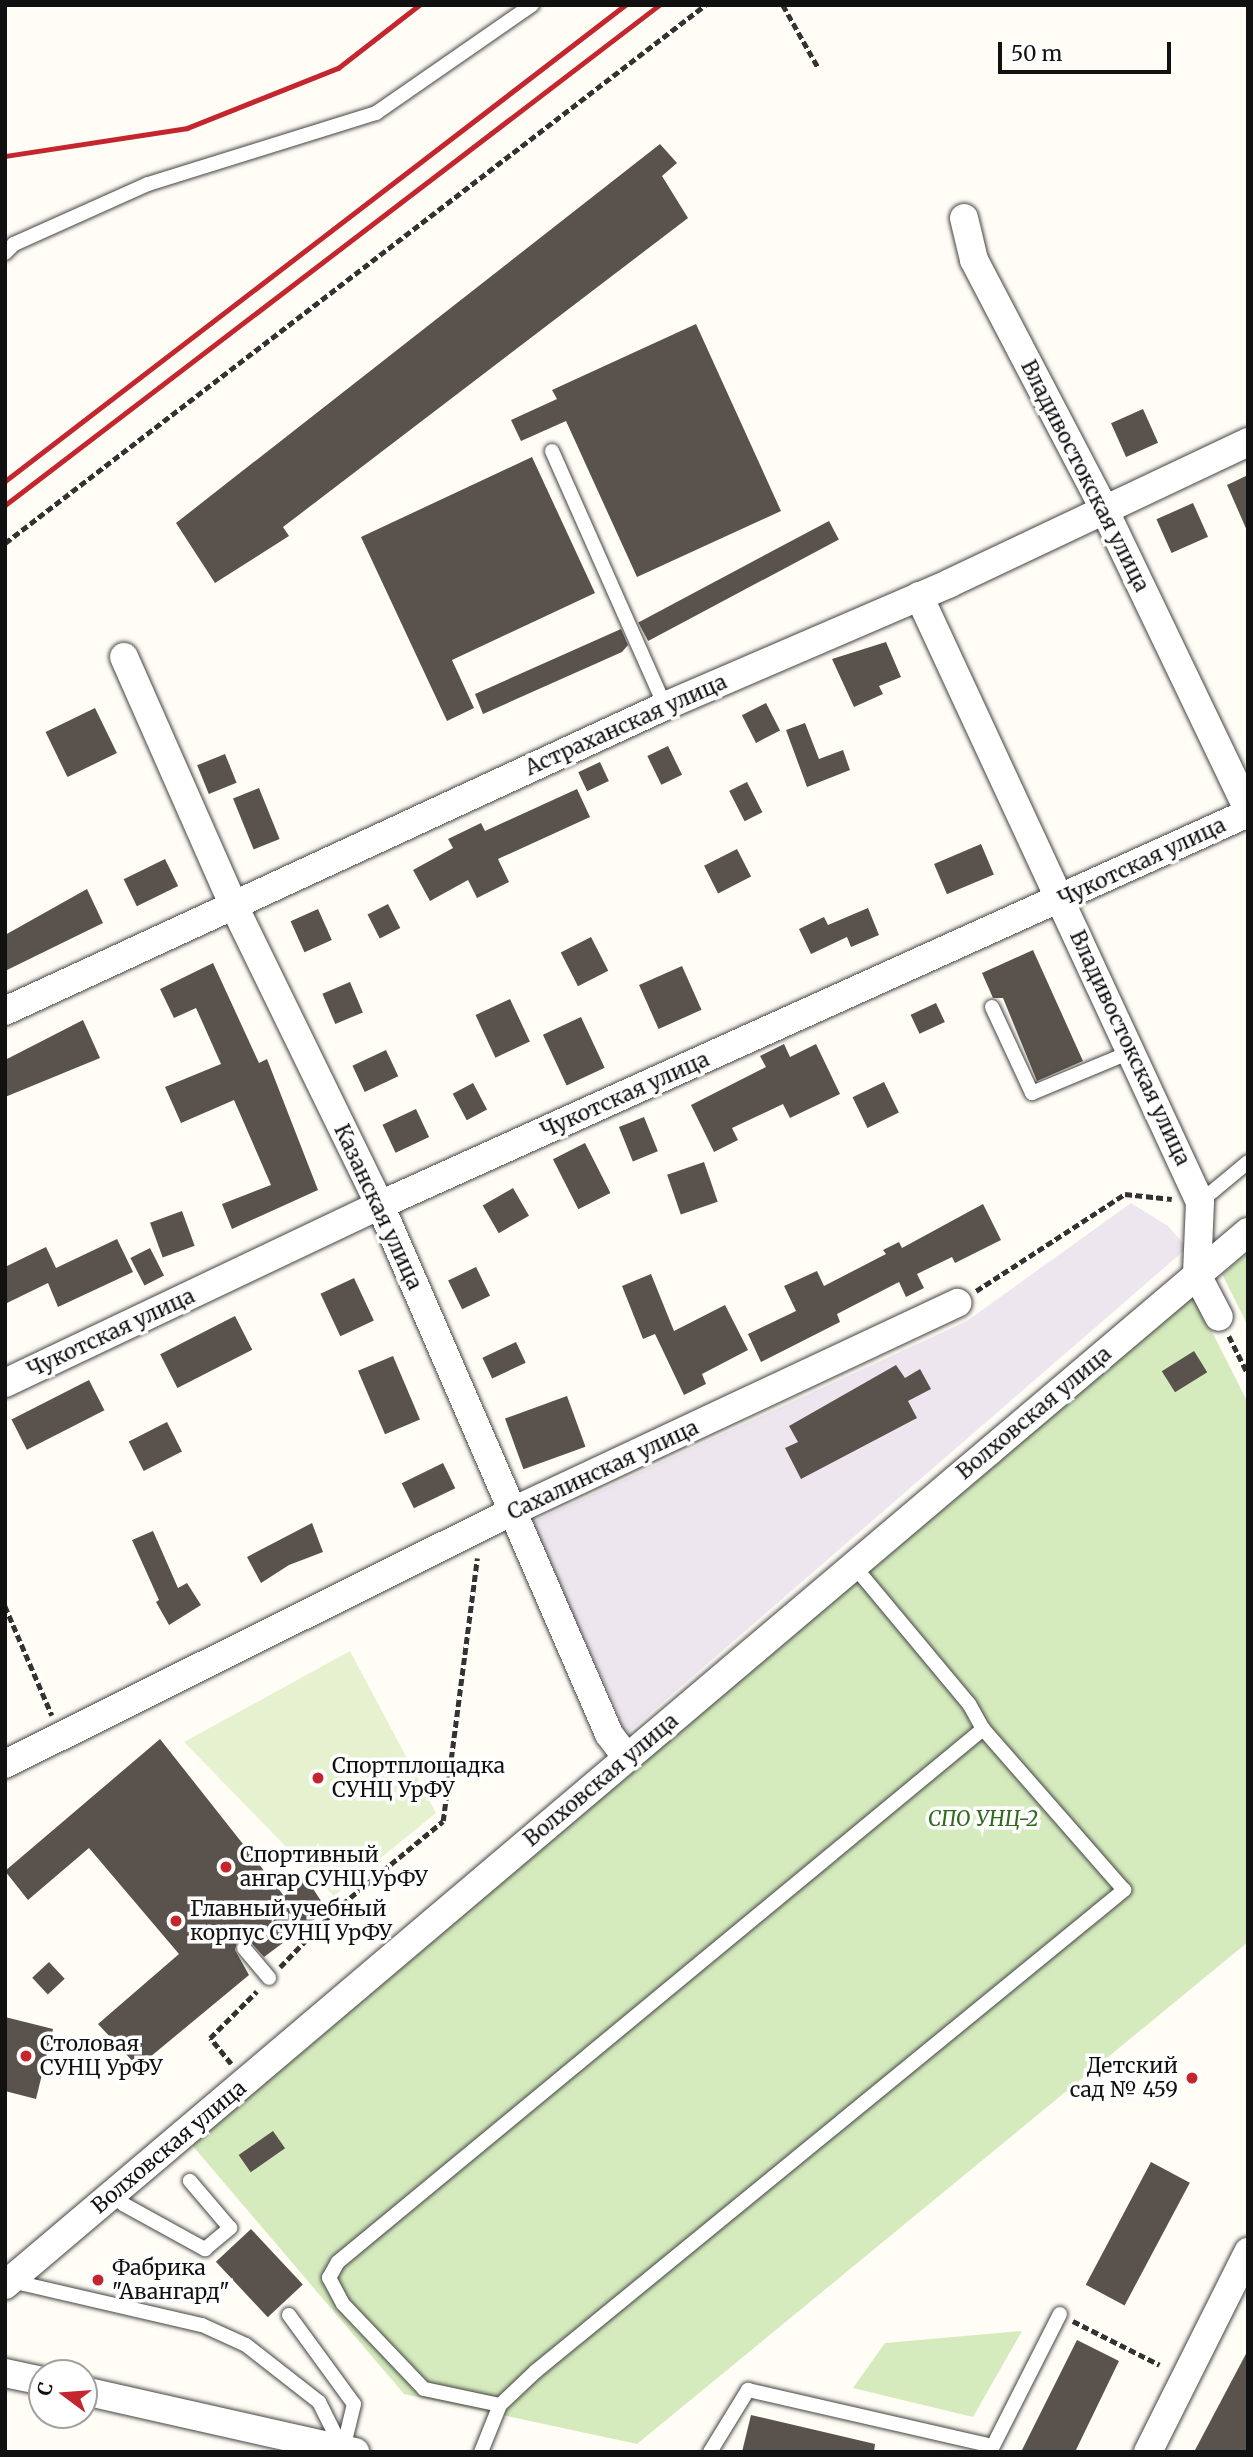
<!DOCTYPE html>
<meta charset="utf-8">
<style>
body{margin:0}
#map{position:relative;width:1253px;height:2457px;overflow:hidden;background:#fffdf5;font-family:Merriweather,serif}
div>[style]{position:absolute}
[style*='--x']{left:calc(var(--x)*1px);top:calc(var(--y)*1px);width:calc(var(--w)*1px);rotate:calc(var(--a)*1deg)}
.industrial>*{inset:0;background:#eee6ef}
.green>*{inset:0;background:#d5ebbd}
.pitch>*{inset:0;background:#e6f2cf}
.building>*{inset:0;background:#5a524d;transform-origin:0 0}
.path>*{height:4.5px;margin-top:-2.25px;transform-origin:0;background:repeating-linear-gradient(90deg,#333 0 7px,transparent 0 10.5px)}
.roads{filter:drop-shadow(0 0 2px #444) drop-shadow(0 0 2px #444)}
.service>*{height:14px;margin:-7px;padding:0 7px;transform-origin:7px;border-radius:7px;background:#fff}
.minor>*{height:28px;margin:-14px;padding:0 14px;transform-origin:14px;border-radius:14px;background:#fff}
.rail>*{height:5px;margin:-2.5px;padding:0 2.5px;transform-origin:2.5px;border-radius:2.5px;background:#c4262e}
.dots>*{width:19px;height:19px;translate:-50% -50%;box-sizing:border-box;border:4px solid #fff;border-radius:50%}
span{translate:-50% -50%;white-space:nowrap;text-align:center;line-height:1.15;-webkit-text-stroke:7px #fff;paint-order:stroke}
.street-label{font-size:21px;color:#111}
.poi-label{font-size:21px;color:#111}
.left{translate:0 -50%;text-align:left}
.right{translate:-100% -50%;text-align:right}
.park-label{font-size:21px;color:#2f6b1f;font-style:italic}
.frame{position:absolute;inset:0;border:7px solid #111;pointer-events:none}
.north{position:absolute;left:28px;top:2359px;width:70px;height:70px;box-sizing:border-box;background:#fff;border:2px solid #a0a0a0;border-radius:50%;rotate:286deg;font-size:19px;font-weight:700;line-height:28px;text-align:center;color:#111}
.north::after{content:'';display:block;margin:auto;width:24px;height:32px;background:#c4262e;clip-path:polygon(50% 0,100% 100%,50% 72%,0 100%)}
.scale{position:absolute;left:998px;top:42px;width:173px;height:32px;box-sizing:border-box;border:4px solid #111;border-top:0;padding-left:9px;font-size:21px;line-height:24px;white-space:nowrap;color:#111;-webkit-text-stroke:5px #fff;paint-order:stroke}
</style>
<div id="map">
<div class="industrial">
<i style="clip-path:polygon(1131px 1203px,1168px 1226px,1187px 1248px,624px 1736px,617px 1709px,530px 1523px,967px 1321px)"></i>
</div>
<div class="green">
<i style="clip-path:polygon(1248px 1253px,1248px 1326px,1222px 1274px)"></i>
<i style="clip-path:polygon(1194px 1296px,1248px 1403px,1248px 1942px,637px 2444px,404px 2394px,192px 2145px)"></i>
<i style="clip-path:polygon(1022px 2331px,973px 2417px,853px 2388px,885px 2343px)"></i>
</div>
<div class="pitch">
<i style="clip-path:polygon(350px 1651px,436px 1813px,334px 1896px,184px 1742px)"></i>
</div>
<div class="building">
<i style="clip-path:polygon(660px 144px,677px 163px,662px 176px,688px 218px,283px 527px,289px 536px,215px 583px,176px 523px)"></i>
<i style="clip-path:polygon(696px 324px,781px 511px,637px 577px,566px 421px,521px 441px,511px 420px,557px 399px,552px 390px)"></i>
<i style="left:1143px;top:409px;width:37px;height:35px;rotate:66deg"></i>
<i style="clip-path:polygon(532px 457px,595px 593px,452px 660px,474px 708px,447px 721px,361px 537px)"></i>
<i style="clip-path:polygon(1248px 475px,1248px 533px,1227px 485px)"></i>
<i style="left:1193px;top:503px;width:37px;height:40px;rotate:66deg"></i>
<i style="left:829px;top:521px;width:21px;height:216px;rotate:62deg"></i>
<i style="clip-path:polygon(621px 629px,628px 645px,622px 652px,483px 714px,475px 694px)"></i>
<i style="clip-path:polygon(886px 642px,901px 677px,879px 686px,883px 694px,854px 707px,832px 659px)"></i>
<i style="left:766px;top:703px;width:31px;height:27px;rotate:63deg"></i>
<i style="left:95px;top:708px;width:50px;height:55px;rotate:64deg"></i>
<i style="clip-path:polygon(805px 723px,819px 759px,843px 750px,850px 770px,807px 787px,786px 730px)"></i>
<i style="left:668px;top:746px;width:32px;height:23px;rotate:64deg"></i>
<i style="left:225px;top:754px;width:31px;height:30px;rotate:68deg"></i>
<i style="left:600px;top:762px;width:21px;height:24px;rotate:65deg"></i>
<i style="left:747px;top:782px;width:34px;height:20px;rotate:63deg"></i>
<i style="left:259px;top:788px;width:55px;height:28px;rotate:68deg"></i>
<i style="clip-path:polygon(577px 789px,590px 817px,498px 859px,509px 882px,477px 898px,468px 880px,430px 901px,413px 870px,453px 848px,448px 839px,481px 823px,485px 831px)"></i>
<i style="left:981px;top:844px;width:33px;height:51px;rotate:67deg"></i>
<i style="left:737px;top:849px;width:31px;height:37px;rotate:63deg"></i>
<i style="left:165px;top:859px;width:30px;height:46px;rotate:64deg"></i>
<i style="clip-path:polygon(87px 889px,103px 923px,5px 971px,5px 935px)"></i>
<i style="left:388px;top:904px;width:27px;height:23px;rotate:63deg"></i>
<i style="clip-path:polygon(868px 908px,879px 935px,851px 947px,847px 937px,811px 954px,799px 929px,824px 917px,828px 925px)"></i>
<i style="left:318px;top:909px;width:34px;height:30px;rotate:66deg"></i>
<i style="left:591px;top:937px;width:38px;height:34px;rotate:63deg"></i>
<i style="clip-path:polygon(1033px 950px,1083px 1061px,1037px 1081px,1003px 998px,993px 998px,982px 973px)"></i>
<i style="clip-path:polygon(213px 963px,259px 1063px,267px 1059px,318px 1190px,232px 1229px,222px 1204px,271px 1185px,234px 1100px,181px 1123px,165px 1087px,221px 1064px,196px 1008px,174px 1018px,160px 989px)"></i>
<i style="left:682px;top:966px;width:48px;height:47px;rotate:66deg"></i>
<i style="left:350px;top:982px;width:33px;height:30px;rotate:67deg"></i>
<i style="left:510px;top:999px;width:47px;height:38px;rotate:65deg"></i>
<i style="left:936px;top:1003px;width:21px;height:28px;rotate:65deg"></i>
<i style="left:581px;top:1017px;width:56px;height:42px;rotate:65deg"></i>
<i style="clip-path:polygon(83px 1020px,100px 1058px,5px 1097px,5px 1060px)"></i>
<i style="clip-path:polygon(784px 1044px,790px 1057px,816px 1044px,840px 1094px,790px 1118px,783px 1104px,732px 1128px,738px 1140px,714px 1152px,691px 1105px,766px 1067px,760px 1056px)"></i>
<i style="left:386px;top:1050px;width:29px;height:37px;rotate:65deg"></i>
<i style="left:884px;top:1082px;width:34px;height:35px;rotate:64deg"></i>
<i style="left:473px;top:1083px;width:30px;height:23px;rotate:62deg"></i>
<i style="left:416px;top:1109px;width:31px;height:37px;rotate:65deg"></i>
<i style="left:644px;top:1117px;width:37px;height:27px;rotate:68deg"></i>
<i style="left:585px;top:1143px;width:56px;height:36px;rotate:63deg"></i>
<i style="left:704px;top:1162px;width:42px;height:39px;rotate:71deg"></i>
<i style="left:513px;top:1188px;width:32px;height:35px;rotate:60deg"></i>
<i style="clip-path:polygon(983px 1204px,1001px 1240px,955px 1263px,952px 1257px,917px 1274px,924px 1288px,906px 1297px,899px 1282px,837px 1314px,840px 1322px,761px 1362px,748px 1334px,796px 1311px,784px 1286px,817px 1271px,824px 1286px,886px 1254px,883px 1250px,899px 1242px,902px 1248px)"></i>
<i style="left:182px;top:1211px;width:37px;height:34px;rotate:70deg"></i>
<i style="clip-path:polygon(117px 1239px,133px 1272px,58px 1307px,48px 1283px,5px 1304px,5px 1267px,46px 1247px,56px 1268px)"></i>
<i style="left:150px;top:1248px;width:31px;height:22px;rotate:63deg"></i>
<i style="left:476px;top:1267px;width:32px;height:31px;rotate:64deg"></i>
<i style="clip-path:polygon(651px 1274px,674px 1331px,725px 1305px,748px 1350px,702px 1374px,706px 1384px,684px 1395px,655px 1334px,643px 1339px,622px 1286px)"></i>
<i style="left:354px;top:1278px;width:47px;height:37px;rotate:65deg"></i>
<i style="left:235px;top:1316px;width:38px;height:84px;rotate:63deg"></i>
<i style="left:516px;top:1342px;width:23px;height:37px;rotate:65deg"></i>
<i style="left:1194px;top:1351px;width:25px;height:38px;rotate:58deg"></i>
<i style="left:393px;top:1356px;width:69px;height:38px;rotate:67deg"></i>
<i style="clip-path:polygon(896px 1365px,905px 1378px,920px 1369px,931px 1389px,908px 1401px,917px 1418px,801px 1479px,785px 1448px,798px 1442px,789px 1426px)"></i>
<i style="left:89px;top:1380px;width:34px;height:87px;rotate:63deg"></i>
<i style="left:567px;top:1396px;width:54px;height:66px;rotate:70deg"></i>
<i style="left:167px;top:1422px;width:33px;height:43px;rotate:63deg"></i>
<i style="left:443px;top:1463px;width:28px;height:46px;rotate:64deg"></i>
<i style="clip-path:polygon(312px 1523px,323px 1552px,289px 1565px,261px 1583px,247px 1557px)"></i>
<i style="clip-path:polygon(153px 1531px,178px 1588px,187px 1583px,201px 1605px,169px 1625px,156px 1602px,159px 1600px,132px 1540px)"></i>
<i style="clip-path:polygon(160px 1739px,284px 1896px,306px 1878px,327px 1910px,264px 1957px,248px 1939px,237px 1941px,235px 1950px,249px 1975px,138px 2067px,98px 2024px,179px 1954px,89px 1848px,28px 1900px,5px 1871px)"></i>
<i style="left:49px;top:1962px;width:23px;height:23px;rotate:47deg"></i>
<i style="clip-path:polygon(5px 2017px,53px 2029px,36px 2099px,5px 2091px)"></i>
<i style="left:273px;top:2131px;width:21px;height:42px;rotate:55deg"></i>
<i style="left:1151px;top:2162px;width:44px;height:139px;rotate:28deg"></i>
<i style="left:251px;top:2229px;width:76px;height:48px;rotate:47deg"></i>
<i style="clip-path:polygon(1077px 2340px,1119px 2361px,1075px 2452px,1021px 2452px)"></i>
<i style="clip-path:polygon(1248px 2350px,1248px 2452px,1194px 2452px)"></i>
<i style="clip-path:polygon(751px 2415px,875px 2444px,874px 2452px,742px 2452px)"></i>
</div>
<div class="path">
<i style="--x:783;--y:5;--w:71;--a:60.6"></i>
<i style="--x:5;--y:543;--w:883;--a:-37.54"></i>
<i style="--x:976;--y:1291;--w:178;--a:-33.1"></i>
<i style="--x:1125;--y:1194;--w:47;--a:6.1"></i>
<i style="--x:1229;--y:1336;--w:42;--a:63.4"></i>
<i style="--x:5;--y:1606;--w:119;--a:66.7"></i>
<i style="--x:280;--y:1967;--w:78;--a:-46"></i>
<i style="--x:334;--y:1911;--w:141;--a:-39.5"></i>
<i style="--x:443;--y:1821;--w:265;--a:-82.6"></i>
<i style="--x:231;--y:2064;--w:33;--a:-129"></i>
<i style="--x:210;--y:2038;--w:66;--a:-45"></i>
<i style="--x:1073;--y:2321;--w:97;--a:26.8"></i>
</div>
<div class="roads">
<div class="service">
<i style="--x:5;--y:253;--w:13;--a:-45"></i>
<i style="--x:14;--y:244;--w:147;--a:-24.1"></i>
<i style="--x:148;--y:184;--w:239;--a:-17.3"></i>
<i style="--x:376;--y:113;--w:190;--a:-34.7"></i>
<i style="--x:552;--y:451;--w:279;--a:66.1"></i>
<i style="--x:992;--y:1007;--w:95;--a:65.1"></i>
<i style="--x:1032;--y:1093;--w:109;--a:-22.6"></i>
<i style="--x:1200;--y:1202;--w:62;--a:-39.8"></i>
<i style="--x:244;--y:1948;--w:39;--a:50"></i>
<i style="--x:115;--y:2192;--w:14;--a:56"></i>
<i style="--x:123;--y:2204;--w:94;--a:28.8"></i>
<i style="--x:205;--y:2249;--w:33;--a:-40"></i>
<i style="--x:230;--y:2228;--w:62;--a:-130.4"></i>
<i style="--x:11;--y:2281;--w:196;--a:13"></i>
<i style="--x:202;--y:2325;--w:48;--a:24.4"></i>
<i style="--x:246;--y:2345;--w:93;--a:38"></i>
<i style="--x:319;--y:2402;--w:51;--a:63.4"></i>
<i style="--x:289;--y:2315;--w:110;--a:53.9"></i>
<i style="--x:354;--y:2404;--w:46;--a:103.7"></i>
<i style="--x:500;--y:2405;--w:78;--a:-168.1"></i>
<i style="--x:424;--y:2389;--w:117;--a:-133.6"></i>
<i style="--x:343;--y:2304;--w:30;--a:-118"></i>
<i style="--x:329;--y:2278;--w:18;--a:-61"></i>
<i style="--x:338;--y:2262;--w:837;--a:-39.57"></i>
<i style="--x:481;--y:2452;--w:51;--a:-68"></i>
<i style="--x:500;--y:2405;--w:50;--a:-43.4"></i>
<i style="--x:536;--y:2371;--w:760;--a:-39.28"></i>
<i style="--x:1124;--y:1890;--w:214;--a:-131.2"></i>
<i style="--x:983;--y:1729;--w:29;--a:-119"></i>
<i style="--x:969;--y:1704;--w:180;--a:-129.8"></i>
<i style="--x:710;--y:2452;--w:73;--a:-58.5"></i>
<i style="--x:748;--y:2390;--w:251;--a:12.9"></i>
<i style="--x:993;--y:2446;--w:148;--a:-63.1"></i>
</div>
<div class="minor">
<i style="--x:964;--y:218;--w:43;--a:76.6"></i>
<i style="--x:974;--y:260;--w:281;--a:62.4"></i>
<i style="--x:1104;--y:509;--w:334;--a:64.4"></i>
<i style="--x:919;--y:596;--w:668;--a:65.12"></i>
<i style="--x:1200;--y:1202;--w:73;--a:92.4"></i>
<i style="--x:1197;--y:1275;--w:47;--a:62.4"></i>
<i style="--x:124;--y:657;--w:270;--a:66.2"></i>
<i style="--x:233;--y:904;--w:335;--a:64"></i>
<i style="--x:380;--y:1205;--w:576;--a:66.59"></i>
<i style="--x:609;--y:1734;--w:30;--a:53"></i>
<i style="--x:5;--y:1011;--w:727;--a:-24.8"></i>
<i style="--x:665;--y:706;--w:310;--a:-23.3"></i>
<i style="--x:950;--y:583;--w:330;--a:-25.3"></i>
<i style="--x:5;--y:1383;--w:415;--a:-25.4"></i>
<i style="--x:380;--y:1205;--w:952;--a:-24.3"></i>
<i style="--x:5;--y:1764;--w:565;--a:-26.47"></i>
<i style="--x:511;--y:1512;--w:493;--a:-25.1"></i>
<i style="--x:5;--y:2285;--w:1629;--a:-40.27"></i>
<i style="--x:5;--y:2373;--w:38;--a:12"></i>
<i style="--x:84;--y:2391;--w:278;--a:12.7"></i>
<i style="--x:1148;--y:2452;--w:224;--a:-63.4"></i>
</div>
</div>
<div class="rail">
<i style="--x:5;--y:156;--w:184;--a:-8.7"></i>
<i style="--x:187;--y:128;--w:162;--a:-21.7"></i>
<i style="--x:338;--y:68;--w:103;--a:-37.9"></i>
<i style="--x:5;--y:481;--w:782;--a:-37.51"></i>
<i style="--x:5;--y:505;--w:823;--a:-37.4"></i>
</div>
<div class="dots">
<i style="left:318px;top:1778px;background:#c4262e"></i>
<i style="left:226px;top:1867px;background:#c4262e"></i>
<i style="left:176px;top:1921px;background:#c4262e"></i>
<i style="left:26px;top:2056px;background:#c4262e"></i>
<i style="left:1192px;top:2078px;background:#c4262e"></i>
<i style="left:98px;top:2280px;background:#c4262e"></i>
</div>
<div class="street-label">
<span style="left:1085px;top:476px;rotate:63deg">Владивостокская улица</span>
<span style="left:626px;top:725px;rotate:-24deg">Астраханская улица</span>
<span style="left:1142px;top:862px;rotate:-25deg">Чукотская улица</span>
<span style="left:1130px;top:1048px;rotate:65deg">Владивостокская улица</span>
<span style="left:625px;top:1095px;rotate:-24deg">Чукотская улица</span>
<span style="left:378px;top:1207px;rotate:65deg">Казанская улица</span>
<span style="left:111px;top:1333px;rotate:-25deg">Чукотская улица</span>
<span style="left:1034px;top:1413px;rotate:-40deg">Волховская улица</span>
<span style="left:603px;top:1470px;rotate:-25deg">Сахалинская улица</span>
<span style="left:601px;top:1780px;rotate:-40deg">Волховская улица</span>
<span style="left:169px;top:2147px;rotate:-40deg">Волховская улица</span>
</div>
<div class="poi-label">
<span class="left" style="left:332px;top:1778px">Спортплощадка<br>СУНЦ УрФУ</span>
<span class="left" style="left:240px;top:1867px">Спортивный<br>ангар СУНЦ УрФУ</span>
<span class="left" style="left:190px;top:1921px">Главный учебный<br>корпус СУНЦ УрФУ</span>
<span class="left" style="left:40px;top:2056px">Столовая<br>СУНЦ УрФУ</span>
<span class="right" style="left:1178px;top:2078px">Детский<br>сад № 459</span>
<span class="left" style="left:112px;top:2280px">Фабрика<br>"Авангард"</span>
</div>
<div class="park-label">
<span style="left:983px;top:1819px">СПО УНЦ-2</span>
</div>
<div class="frame"></div>
<div class="north">С</div>
<div class="scale">50 m</div>
</div>
